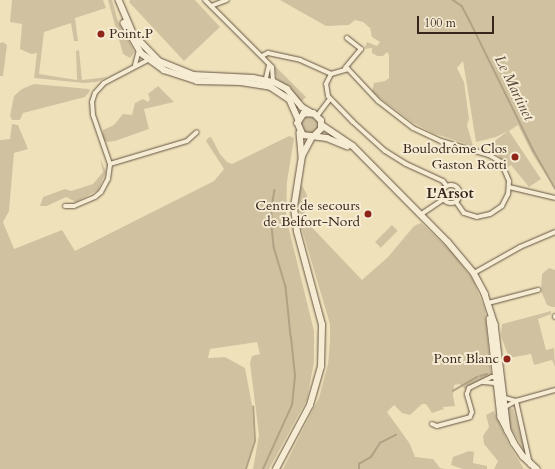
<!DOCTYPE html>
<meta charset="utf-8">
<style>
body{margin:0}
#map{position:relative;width:555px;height:469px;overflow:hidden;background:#efe2bb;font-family:Cardo,serif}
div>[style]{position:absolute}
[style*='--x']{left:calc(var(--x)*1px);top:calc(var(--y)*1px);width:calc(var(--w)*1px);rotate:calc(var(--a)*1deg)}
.green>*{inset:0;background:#d0c2a0;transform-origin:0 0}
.round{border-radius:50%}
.stream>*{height:1.5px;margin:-0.75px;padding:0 0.75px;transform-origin:0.75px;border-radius:0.75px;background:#b1a285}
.roads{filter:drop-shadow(0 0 1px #665444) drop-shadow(0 0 1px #665444)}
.street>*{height:4px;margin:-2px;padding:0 2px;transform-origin:2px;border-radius:2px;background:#f5ecd3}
.street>.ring{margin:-2px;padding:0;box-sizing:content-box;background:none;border:4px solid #f5ecd3;border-radius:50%}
.secondary>*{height:5.5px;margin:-2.75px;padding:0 2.75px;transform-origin:2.75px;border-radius:2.75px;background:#f5ecd3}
.dots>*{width:11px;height:11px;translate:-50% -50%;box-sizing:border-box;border:2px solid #f5ecd3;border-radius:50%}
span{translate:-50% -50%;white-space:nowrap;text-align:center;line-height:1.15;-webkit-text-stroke:4px #f5ecd3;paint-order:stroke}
.poi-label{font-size:14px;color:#39251c}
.left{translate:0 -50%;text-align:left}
.right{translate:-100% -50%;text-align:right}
.water-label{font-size:15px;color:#5d4a3c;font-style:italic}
.neighbourhood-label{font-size:15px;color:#39251c;font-weight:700}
.scale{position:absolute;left:417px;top:16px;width:77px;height:18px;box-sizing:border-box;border:2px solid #39251c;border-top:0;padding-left:5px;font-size:12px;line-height:14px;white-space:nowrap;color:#39251c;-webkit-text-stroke:3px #f5ecd3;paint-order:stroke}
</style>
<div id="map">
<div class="green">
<i style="clip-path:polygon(12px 0,103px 0,106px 8px,75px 18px,78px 41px,74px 41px,71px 23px,44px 32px,39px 74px,77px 80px,76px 51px,79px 50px,82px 80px,107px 77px,97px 82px,84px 83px,34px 78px,37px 53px,31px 54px,20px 49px,22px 24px,10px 22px)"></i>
<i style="clip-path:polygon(108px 0,112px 0,118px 21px,133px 49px,134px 53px,130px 58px,123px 54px)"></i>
<i style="clip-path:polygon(130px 0,195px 0,220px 27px,184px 61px,129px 2px)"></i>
<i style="clip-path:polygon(280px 0,555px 0,555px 189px,533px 155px,518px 125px,509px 131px,541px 179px,529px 187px,511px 165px,508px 167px,495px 152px,497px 147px,493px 142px,508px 131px,496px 137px,476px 142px,463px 61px,457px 68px,464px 82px,469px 119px,467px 125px,473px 146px,433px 133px,412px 122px,372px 92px,374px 83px,385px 81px,389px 78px,389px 55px,387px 52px,383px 56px,377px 56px,372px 53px,372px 48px,364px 49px,367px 42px,377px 46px,380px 42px,372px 37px,370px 28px,363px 22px,355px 20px,349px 25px,326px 26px)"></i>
<i style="clip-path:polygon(3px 42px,7px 45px,3px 76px,0 76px,0 43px)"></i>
<i style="clip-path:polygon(274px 65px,306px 97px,301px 102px,292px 90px,277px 79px)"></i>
<i style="clip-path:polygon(34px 84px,89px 89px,90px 91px,85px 97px,23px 113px,20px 120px,12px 120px,10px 116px,14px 96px,22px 89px)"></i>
<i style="clip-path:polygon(158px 86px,174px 102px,144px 109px,149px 129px,115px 141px,107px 142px,103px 139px,103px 130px,114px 125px,123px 114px,132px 115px,135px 103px,143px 99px,148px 102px,150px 99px,148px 94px)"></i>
<i class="round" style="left:301px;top:116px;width:18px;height:18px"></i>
<i style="clip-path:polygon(12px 124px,18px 125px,28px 149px,14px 153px,9px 211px,3px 222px,14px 249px,62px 230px,75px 251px,214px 181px,224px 169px,206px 141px,208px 138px,211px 137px,220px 154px,227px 162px,232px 164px,289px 136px,294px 138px,287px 182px,286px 217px,314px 331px,314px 362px,307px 399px,269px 469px,253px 469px,259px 435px,250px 363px,252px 356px,260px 354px,257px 342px,210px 349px,208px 358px,225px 357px,245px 368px,252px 405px,254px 442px,245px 469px,0 469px,0 138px,0 140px,10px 139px)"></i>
<i style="clip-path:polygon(100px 158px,106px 172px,98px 190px,76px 202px,66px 197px,47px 206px,40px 206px,43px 197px,65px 189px,71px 191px,93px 184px,103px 172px)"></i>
<i style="clip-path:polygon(302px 185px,307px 195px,304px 219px,362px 280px,388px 257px,414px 226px,421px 223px,452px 252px,473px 280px,485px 310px,491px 375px,465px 389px,460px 384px,454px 385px,453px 396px,455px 406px,443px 407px,444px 409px,432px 413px,426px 404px,422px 404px,410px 415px,402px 413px,394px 405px,387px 412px,410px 444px,415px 457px,433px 459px,440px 468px,445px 469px,283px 469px,319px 398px,328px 364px,330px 340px,330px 324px,301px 226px,298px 197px)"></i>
<i style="left:392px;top:225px;width:8px;height:24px;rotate:45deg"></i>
<i style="clip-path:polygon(549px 268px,555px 270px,555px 307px,552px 307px,547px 305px,541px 291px,542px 274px)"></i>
<i style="clip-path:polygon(551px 311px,551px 314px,538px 319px,546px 350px,554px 348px,555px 367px,552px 360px,534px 365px,531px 354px,509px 358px,501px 336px,502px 324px)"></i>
<i style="clip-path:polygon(507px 407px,513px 409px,526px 453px,510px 427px)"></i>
<i style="clip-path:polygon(494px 411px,509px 445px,524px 469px,494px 469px,498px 461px,484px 444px,483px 436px,489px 427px,486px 415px)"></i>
<i style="clip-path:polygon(469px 451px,474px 452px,473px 463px,487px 466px,487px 469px,463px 469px,451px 465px,453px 457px)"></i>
</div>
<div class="stream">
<i style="--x:453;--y:0;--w:11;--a:34"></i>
<i style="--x:462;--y:6;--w:15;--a:62"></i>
<i style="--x:469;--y:19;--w:147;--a:63.8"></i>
<i style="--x:534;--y:151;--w:43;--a:60.4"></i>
<i style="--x:275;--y:190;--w:17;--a:100"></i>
<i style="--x:272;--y:207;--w:20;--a:90"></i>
<i style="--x:272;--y:227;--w:20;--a:84"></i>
<i style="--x:274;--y:247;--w:42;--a:73.3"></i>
<i style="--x:286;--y:287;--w:49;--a:84.2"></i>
<i style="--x:480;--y:376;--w:7;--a:-16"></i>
<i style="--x:453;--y:391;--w:28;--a:-30"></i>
<i style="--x:246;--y:469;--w:29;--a:-72"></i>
<i style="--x:255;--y:441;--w:34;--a:-93"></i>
<i style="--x:263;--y:469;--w:70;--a:-65.6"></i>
<i style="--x:292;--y:405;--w:29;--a:-84"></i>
<i style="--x:295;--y:376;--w:39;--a:-96"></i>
<i style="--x:359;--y:469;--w:5;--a:-90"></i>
<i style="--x:359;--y:464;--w:14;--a:-30"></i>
<i style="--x:371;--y:457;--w:17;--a:-57"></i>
<i style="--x:380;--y:443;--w:18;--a:-27"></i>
</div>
<div class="roads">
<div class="street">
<i style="--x:205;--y:0;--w:95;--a:45"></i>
<i style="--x:272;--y:67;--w:16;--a:86"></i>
<i style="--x:211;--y:6;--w:17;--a:-21"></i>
<i style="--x:262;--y:56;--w:7;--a:-27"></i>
<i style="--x:268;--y:53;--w:33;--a:12"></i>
<i style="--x:300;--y:60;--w:34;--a:24"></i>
<i style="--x:135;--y:65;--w:16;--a:-75"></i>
<i style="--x:345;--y:68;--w:25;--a:-50"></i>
<i style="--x:361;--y:49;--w:18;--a:-142"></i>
<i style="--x:266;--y:78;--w:13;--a:-77"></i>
<i style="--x:317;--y:116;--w:21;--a:-53"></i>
<i style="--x:110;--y:164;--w:80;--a:-16.6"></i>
<i style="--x:187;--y:141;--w:13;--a:-42"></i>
<i class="ring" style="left:442px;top:185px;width:14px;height:14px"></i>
<i style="--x:446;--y:185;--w:5;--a:-127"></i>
<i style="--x:443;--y:181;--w:41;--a:-155.3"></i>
<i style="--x:406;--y:164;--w:25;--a:-148"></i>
<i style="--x:385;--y:151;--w:43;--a:-137.8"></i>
<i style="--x:353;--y:122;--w:36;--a:-134"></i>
<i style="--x:328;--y:96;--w:12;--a:-99"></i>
<i style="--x:326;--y:84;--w:11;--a:-63"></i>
<i style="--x:331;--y:74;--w:18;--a:-16"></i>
<i style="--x:348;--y:69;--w:44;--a:46.8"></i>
<i style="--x:378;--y:101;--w:44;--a:37.6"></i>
<i style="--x:413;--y:128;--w:31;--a:25"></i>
<i style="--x:441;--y:141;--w:50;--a:16.3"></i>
<i style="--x:489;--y:155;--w:14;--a:30"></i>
<i style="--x:501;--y:162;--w:21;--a:67"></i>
<i style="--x:509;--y:181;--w:13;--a:94"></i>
<i style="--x:508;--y:194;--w:13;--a:117"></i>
<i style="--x:502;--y:206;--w:14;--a:146"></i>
<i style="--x:490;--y:214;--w:13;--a:167"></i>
<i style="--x:477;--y:217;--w:14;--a:-163"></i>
<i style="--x:464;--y:213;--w:14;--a:-126"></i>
<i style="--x:509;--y:187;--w:47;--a:13.4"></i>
<i style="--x:65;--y:206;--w:9;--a:0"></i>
<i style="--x:74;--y:206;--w:23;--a:-23"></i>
<i style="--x:95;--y:197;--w:8;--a:-40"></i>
<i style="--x:101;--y:192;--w:15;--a:-62"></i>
<i style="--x:108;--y:179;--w:15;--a:-82"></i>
<i style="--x:110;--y:164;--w:52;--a:-109.1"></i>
<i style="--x:93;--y:115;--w:13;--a:-94"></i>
<i style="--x:92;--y:102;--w:9;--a:-72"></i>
<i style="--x:95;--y:93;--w:13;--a:-48"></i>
<i style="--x:104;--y:83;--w:50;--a:-27.6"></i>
<i style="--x:420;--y:215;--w:29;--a:-34"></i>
<i style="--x:474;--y:273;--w:53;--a:-29.5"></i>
<i style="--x:520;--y:247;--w:38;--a:-23"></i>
<i style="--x:488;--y:303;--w:52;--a:-14.6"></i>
<i style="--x:555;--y:316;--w:1;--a:90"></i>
<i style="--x:483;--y:382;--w:11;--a:5"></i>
<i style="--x:494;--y:383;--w:6;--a:45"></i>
<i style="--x:505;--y:398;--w:11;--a:15"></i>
<i style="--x:516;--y:401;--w:65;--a:77.5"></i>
<i style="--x:505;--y:407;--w:13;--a:-29"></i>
<i style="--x:516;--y:401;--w:41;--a:-15.8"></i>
<i style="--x:432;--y:424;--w:5;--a:22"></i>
<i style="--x:437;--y:426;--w:34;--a:-15"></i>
<i style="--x:470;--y:417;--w:5;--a:-68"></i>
<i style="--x:472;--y:412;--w:19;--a:-106"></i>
<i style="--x:467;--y:394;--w:6;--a:-72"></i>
<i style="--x:469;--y:388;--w:25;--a:-26"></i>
<i style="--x:492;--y:377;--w:6;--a:9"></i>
</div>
<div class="secondary">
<i style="--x:119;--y:0;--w:38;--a:67"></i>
<i style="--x:134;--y:35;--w:36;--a:46"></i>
<i style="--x:159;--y:61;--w:37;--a:22"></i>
<i style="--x:193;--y:75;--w:60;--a:2.9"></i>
<i style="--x:253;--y:78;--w:21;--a:11"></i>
<i style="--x:274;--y:82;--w:15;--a:28"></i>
<i style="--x:287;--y:89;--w:23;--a:50"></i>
<i style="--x:302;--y:107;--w:12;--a:31"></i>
<i style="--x:124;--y:23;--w:34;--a:60"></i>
<i style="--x:141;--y:53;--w:29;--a:36"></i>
<i style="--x:164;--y:70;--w:35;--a:18"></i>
<i style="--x:197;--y:81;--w:44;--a:1.3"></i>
<i style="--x:241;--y:82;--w:30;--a:9"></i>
<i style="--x:271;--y:87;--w:23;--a:34"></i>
<i style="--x:290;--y:100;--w:22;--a:66"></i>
<i style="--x:322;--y:125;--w:37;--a:34"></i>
<i style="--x:353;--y:146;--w:135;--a:45.3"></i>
<i style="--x:448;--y:242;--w:40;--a:50"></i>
<i style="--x:474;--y:273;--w:24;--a:62"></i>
<i style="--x:485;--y:294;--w:32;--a:72"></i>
<i style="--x:495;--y:324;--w:108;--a:83.1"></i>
<i style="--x:300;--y:133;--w:23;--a:85"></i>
<i style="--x:314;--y:136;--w:10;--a:-45"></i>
<i style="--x:321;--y:129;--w:8;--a:-90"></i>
<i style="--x:321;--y:121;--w:10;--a:-135"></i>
<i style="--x:314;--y:114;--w:10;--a:180"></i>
<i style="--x:304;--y:114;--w:11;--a:124"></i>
<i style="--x:298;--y:123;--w:13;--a:67"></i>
<i style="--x:303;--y:135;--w:24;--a:7"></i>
<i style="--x:327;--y:138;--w:22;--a:22"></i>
<i style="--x:490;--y:319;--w:99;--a:83.6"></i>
<i style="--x:501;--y:417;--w:29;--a:63"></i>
<i style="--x:514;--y:443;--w:16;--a:55"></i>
<i style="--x:523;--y:456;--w:19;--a:43"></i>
<i style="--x:276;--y:469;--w:72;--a:-62"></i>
<i style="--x:310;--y:405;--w:40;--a:-74"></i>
<i style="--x:321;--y:367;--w:42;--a:-88.6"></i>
<i style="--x:322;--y:325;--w:96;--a:-105"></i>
<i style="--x:297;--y:232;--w:25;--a:-97"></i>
<i style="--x:294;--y:207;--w:52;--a:-81.1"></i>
<i style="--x:302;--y:156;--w:21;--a:-62"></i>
</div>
</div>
<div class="dots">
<i style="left:101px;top:34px;background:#8f2418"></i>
<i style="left:515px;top:157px;background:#8f2418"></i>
<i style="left:368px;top:214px;background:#8f2418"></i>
<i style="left:507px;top:359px;background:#8f2418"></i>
</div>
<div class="poi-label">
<span class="left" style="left:109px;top:34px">Point.P</span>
<span class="right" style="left:507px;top:157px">Boulodrôme Clos<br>Gaston Rotti</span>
<span class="right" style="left:360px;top:214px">Centre de secours<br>de Belfort-Nord</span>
<span class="right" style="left:499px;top:359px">Pont Blanc</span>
</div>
<div class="water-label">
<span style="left:514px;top:88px;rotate:64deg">Le Martinet</span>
</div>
<div class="neighbourhood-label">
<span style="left:450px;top:194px">L'Arsot</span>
</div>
<div class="scale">100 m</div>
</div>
